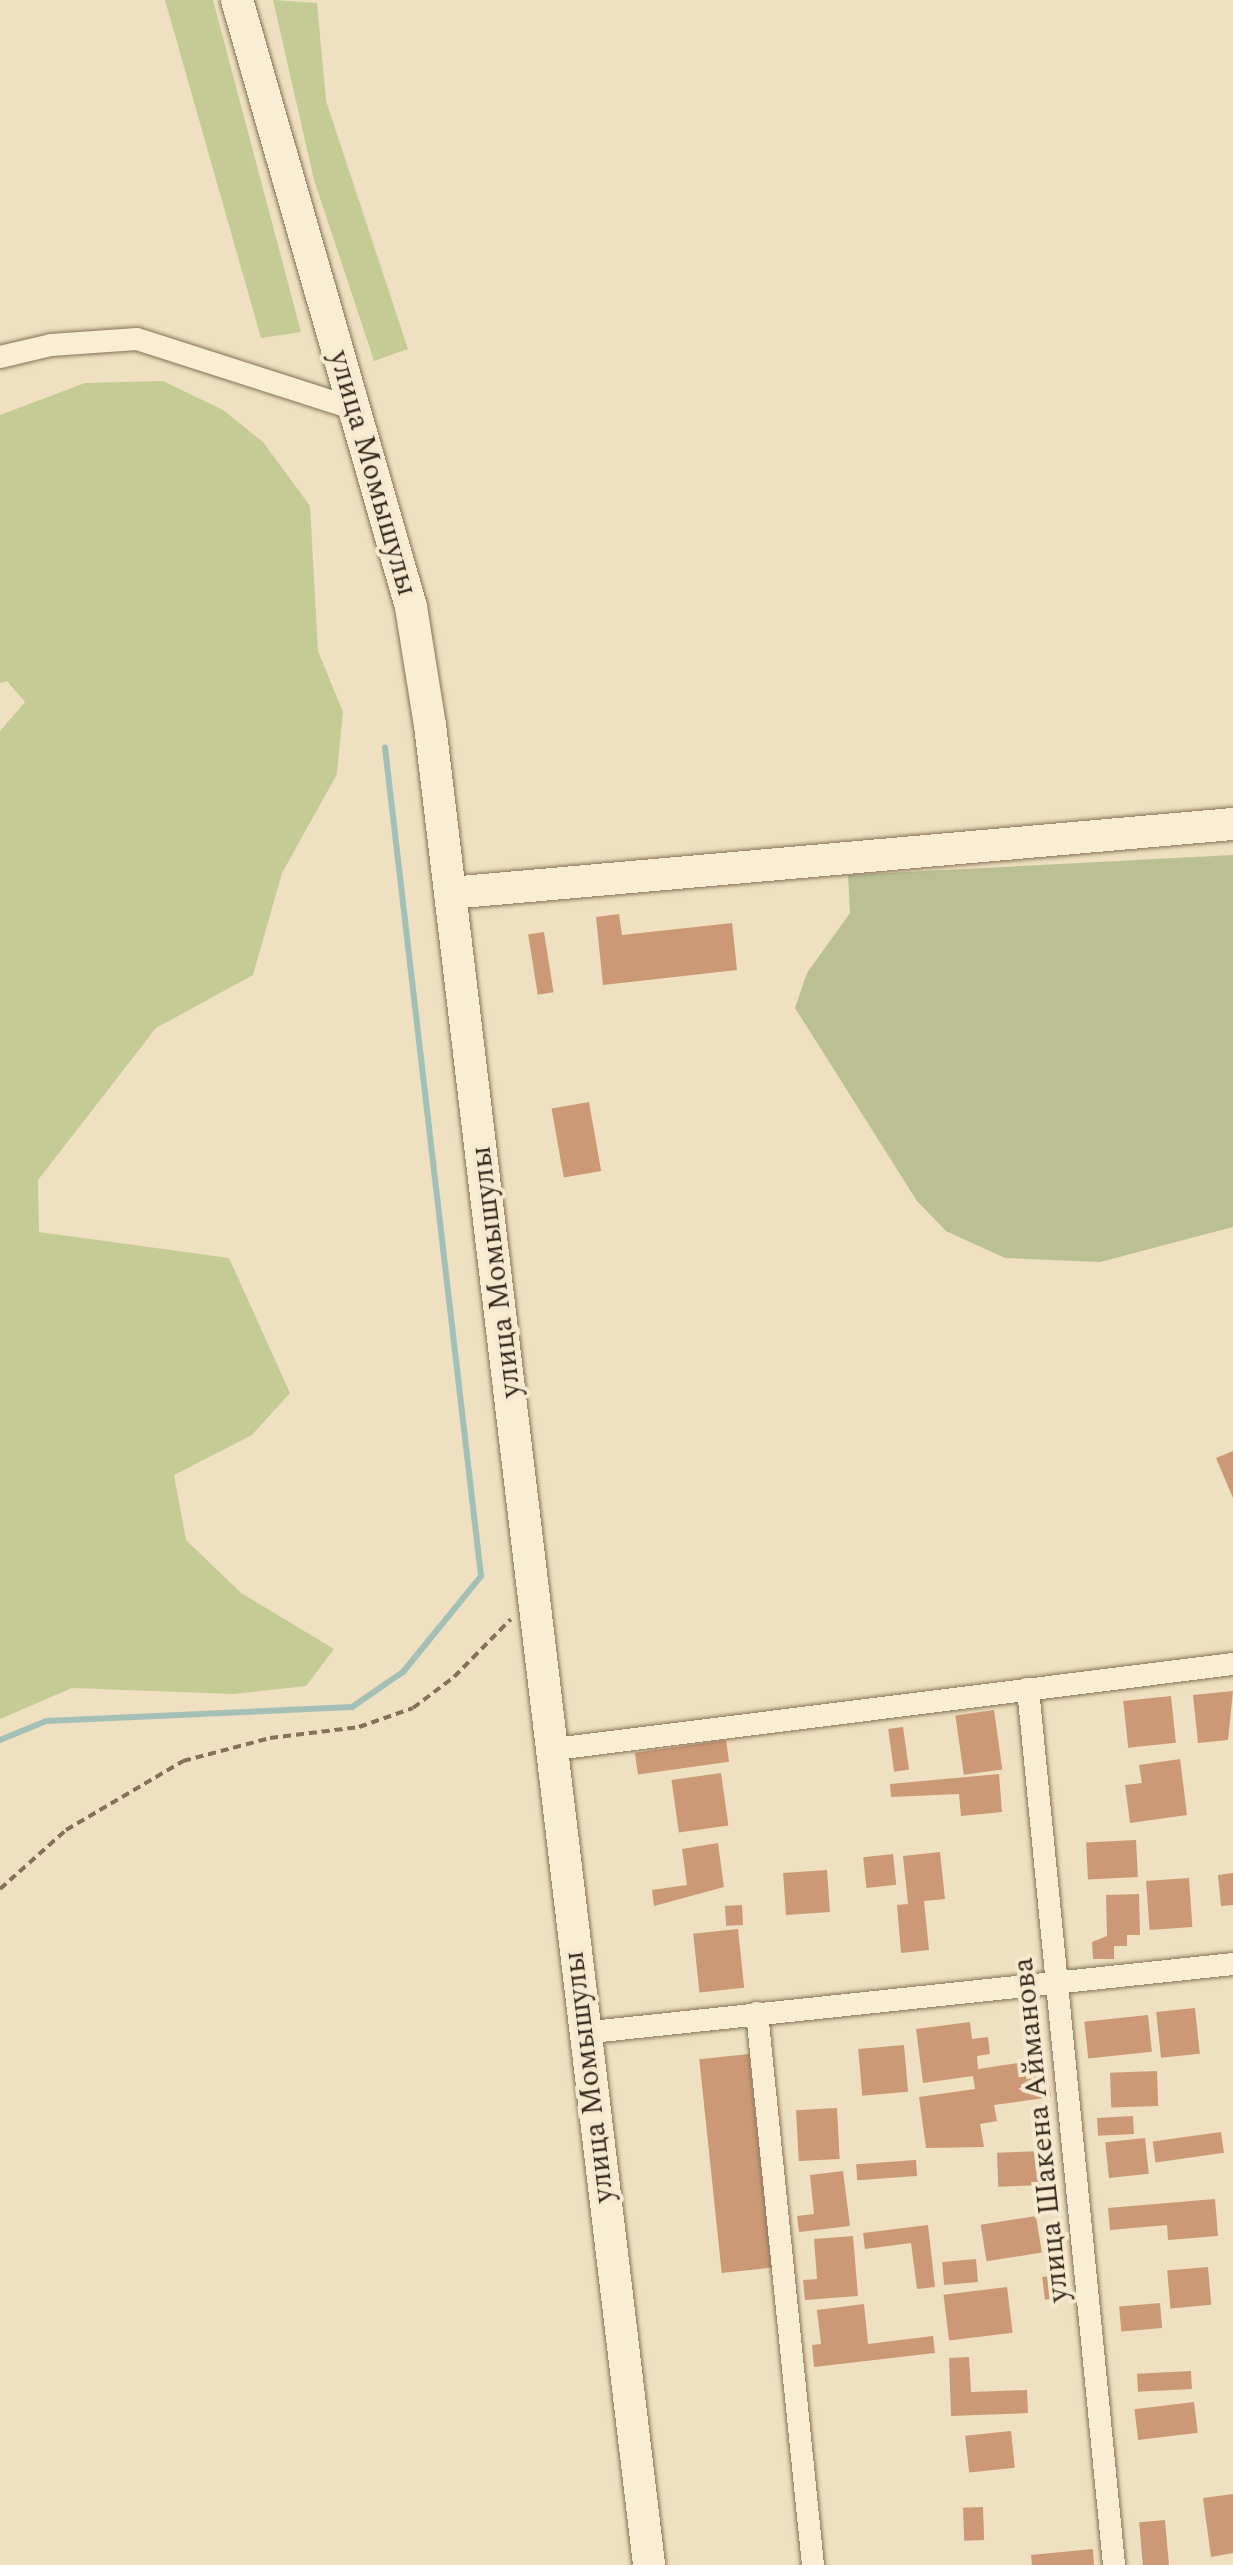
<!DOCTYPE html>
<meta charset="utf-8">
<style>
body{margin:0}
#map{position:relative;width:1233px;height:2565px;overflow:hidden;background:#eee0c0;font-family:Spectral,serif}
div>[style]{position:absolute}
[style*='--x']{left:calc(var(--x)*1px);top:calc(var(--y)*1px);width:calc(var(--w)*1px);rotate:calc(var(--a)*1deg)}
.green>*{inset:0;background:#c5cb94}
.cemetery>*{inset:0;background:#bbc094}
.stream>*{height:6px;margin:-3px;padding:0 3px;transform-origin:3px;border-radius:3px;background:#a3c0b7}
.building>*{inset:0;background:#cc9976;transform-origin:0 0}
.path>*{height:4px;margin-top:-2px;transform-origin:0;background:repeating-linear-gradient(90deg,#867158 0 8px,transparent 0 13px)}
.roads{filter:drop-shadow(0 0 2px #867158) drop-shadow(0 0 2px #867158)}
.street>*{height:22px;margin:-11px;padding:0 11px;transform-origin:11px;border-radius:11px;background:#f9edd3}
.secondary>*{height:32px;margin:-16px;padding:0 16px;transform-origin:16px;border-radius:16px;background:#f9edd3}
span{translate:-50% -50%;white-space:nowrap;text-align:center;line-height:1.15;-webkit-text-stroke:8px #f5ead0;paint-order:stroke}
.street-label{font-size:30px;color:#36291d}
</style>
<div id="map">
<div class="green">
<i style="clip-path:polygon(165px 0,213px 0,301px 332px,261px 338px)"></i>
<i style="clip-path:polygon(273px 0,317px 3px,326px 101px,408px 349px,374px 361px,314px 180px)"></i>
<i style="clip-path:polygon(163px 381px,223px 410px,263px 442px,310px 506px,318px 651px,343px 712px,337px 774px,282px 873px,253px 975px,156px 1028px,38px 1180px,39px 1232px,229px 1258px,290px 1393px,252px 1435px,174px 1475px,186px 1540px,241px 1593px,334px 1649px,306px 1686px,234px 1694px,72px 1688px,0 1719px,0 731px,25px 702px,7px 681px,0 683px,0 415px,85px 383px)"></i>
</div>
<div class="cemetery">
<i style="clip-path:polygon(1233px 855px,1233px 1227px,1100px 1262px,1005px 1258px,946px 1231px,917px 1201px,795px 1008px,807px 973px,850px 913px,848px 875px)"></i>
</div>
<div class="stream">
<i style="--x:0;--y:1740;--w:50;--a:-22.4"></i>
<i style="--x:46;--y:1721;--w:306;--a:-2.6"></i>
<i style="--x:352;--y:1707;--w:62;--a:-34.5"></i>
<i style="--x:403;--y:1672;--w:124;--a:-50.9"></i>
<i style="--x:481;--y:1576;--w:834;--a:-96.61"></i>
</div>
<div class="building">
<i style="clip-path:polygon(619px 914px,622px 935px,732px 923px,737px 970px,603px 985px,596px 917px)"></i>
<i style="left:544px;top:932px;width:61px;height:16px;rotate:81deg"></i>
<i style="left:589px;top:1102px;width:70px;height:38px;rotate:80deg"></i>
<i style="clip-path:polygon(1233px 1451px,1233px 1498px,1216px 1458px)"></i>
<i style="clip-path:polygon(1233px 1691px,1228px 1740px,1198px 1743px,1193px 1695px)"></i>
<i style="left:1171px;top:1696px;width:47px;height:48px;rotate:84deg"></i>
<i style="left:994px;top:1710px;width:60px;height:39px;rotate:82deg"></i>
<i style="left:903px;top:1727px;width:43px;height:15px;rotate:82deg"></i>
<i style="left:726px;top:1740px;width:22px;height:92px;rotate:82deg"></i>
<i style="clip-path:polygon(1180px 1759px,1187px 1815px,1130px 1823px,1125px 1785px,1142px 1783px,1139px 1765px)"></i>
<i style="left:721px;top:1773px;width:53px;height:50px;rotate:82deg"></i>
<i style="clip-path:polygon(999px 1774px,1002px 1812px,961px 1816px,959px 1794px,891px 1797px,890px 1784px)"></i>
<i style="left:1136px;top:1840px;width:37px;height:50px;rotate:87deg"></i>
<i style="clip-path:polygon(718px 1843px,724px 1887px,654px 1906px,652px 1890px,687px 1885px,682px 1849px)"></i>
<i style="clip-path:polygon(940px 1852px,945px 1899px,924px 1901px,929px 1950px,901px 1953px,897px 1905px,908px 1904px,903px 1856px)"></i>
<i style="left:893px;top:1854px;width:31px;height:30px;rotate:84deg"></i>
<i style="left:827px;top:1870px;width:42px;height:44px;rotate:86deg"></i>
<i style="clip-path:polygon(1233px 1873px,1233px 1905px,1221px 1906px,1218px 1875px)"></i>
<i style="left:1189px;top:1878px;width:49px;height:43px;rotate:86deg"></i>
<i style="clip-path:polygon(1139px 1894px,1140px 1935px,1127px 1935px,1127px 1946px,1114px 1946px,1114px 1959px,1093px 1959px,1092px 1942px,1107px 1936px,1106px 1895px)"></i>
<i style="left:742px;top:1905px;width:20px;height:17px;rotate:87deg"></i>
<i style="left:738px;top:1929px;width:59px;height:45px;rotate:84deg"></i>
<i style="left:1195px;top:2008px;width:46px;height:39px;rotate:84deg"></i>
<i style="left:1148px;top:2015px;width:37px;height:64px;rotate:84deg"></i>
<i style="clip-path:polygon(970px 2022px,972px 2039px,988px 2037px,990px 2054px,977px 2056px,978px 2069px,1045px 2059px,1051px 2097px,994px 2105px,997px 2121px,980px 2124px,984px 2147px,926px 2148px,919px 2097px,975px 2089px,973px 2076px,923px 2083px,916px 2029px)"></i>
<i style="left:904px;top:2045px;width:47px;height:46px;rotate:85deg"></i>
<i style="left:749px;top:2054px;width:215px;height:50px;rotate:84deg"></i>
<i style="left:1157px;top:2071px;width:35px;height:47px;rotate:88deg"></i>
<i style="left:837px;top:2108px;width:51px;height:41px;rotate:87deg"></i>
<i style="left:1133px;top:2116px;width:18px;height:36px;rotate:87deg"></i>
<i style="left:1221px;top:2132px;width:21px;height:69px;rotate:82deg"></i>
<i style="left:1145px;top:2138px;width:36px;height:40px;rotate:84deg"></i>
<i style="left:1046px;top:2151px;width:34px;height:49px;rotate:88deg"></i>
<i style="left:916px;top:2160px;width:16px;height:60px;rotate:86deg"></i>
<i style="clip-path:polygon(843px 2171px,850px 2226px,799px 2232px,797px 2216px,814px 2214px,810px 2175px)"></i>
<i style="clip-path:polygon(1215px 2199px,1218px 2236px,1168px 2240px,1167px 2225px,1110px 2230px,1108px 2208px)"></i>
<i style="left:1036px;top:2216px;width:37px;height:56px;rotate:81deg"></i>
<i style="clip-path:polygon(928px 2225px,935px 2287px,917px 2289px,911px 2243px,865px 2249px,863px 2233px)"></i>
<i style="clip-path:polygon(853px 2236px,858px 2296px,805px 2300px,803px 2280px,817px 2279px,814px 2239px)"></i>
<i style="left:976px;top:2259px;width:23px;height:34px;rotate:85deg"></i>
<i style="left:1208px;top:2267px;width:38px;height:41px;rotate:85deg"></i>
<i style="left:1066px;top:2274px;width:23px;height:24px;rotate:83deg"></i>
<i style="left:1007px;top:2287px;width:46px;height:64px;rotate:83deg"></i>
<i style="left:1160px;top:2303px;width:25px;height:41px;rotate:85deg"></i>
<i style="clip-path:polygon(864px 2304px,868px 2344px,933px 2336px,935px 2353px,814px 2367px,812px 2345px,821px 2344px,817px 2310px)"></i>
<i style="clip-path:polygon(969px 2357px,971px 2392px,1027px 2390px,1028px 2413px,951px 2416px,949px 2358px)"></i>
<i style="left:1191px;top:2371px;width:18px;height:54px;rotate:87deg"></i>
<i style="left:1194px;top:2402px;width:31px;height:60px;rotate:83deg"></i>
<i style="left:1011px;top:2431px;width:37px;height:46px;rotate:84deg"></i>
<i style="clip-path:polygon(1233px 2494px,1233px 2553px,1211px 2557px,1203px 2498px)"></i>
<i style="left:983px;top:2507px;width:33px;height:20px;rotate:88deg"></i>
<i style="left:1165px;top:2520px;width:45px;height:26px;rotate:85deg"></i>
<i style="clip-path:polygon(1093px 2549px,1094px 2565px,1032px 2565px,1031px 2555px)"></i>
</div>
<div class="path">
<i style="--x:0;--y:1889;--w:89;--a:-41.8"></i>
<i style="--x:66;--y:1830;--w:136;--a:-30.5"></i>
<i style="--x:183;--y:1761;--w:90;--a:-14.8"></i>
<i style="--x:270;--y:1738;--w:90;--a:-7"></i>
<i style="--x:359;--y:1727;--w:57;--a:-19.4"></i>
<i style="--x:413;--y:1708;--w:51;--a:-37.1"></i>
<i style="--x:454;--y:1677;--w:81;--a:-45.5"></i>
</div>
<div class="roads">
<div class="street">
<i style="--x:0;--y:357;--w:52;--a:-13.2"></i>
<i style="--x:51;--y:345;--w:86;--a:-4"></i>
<i style="--x:137;--y:339;--w:229;--a:17.8"></i>
<i style="--x:1028;--y:1689;--w:880;--a:84.39"></i>
<i style="--x:555;--y:1749;--w:683;--a:-7.15"></i>
<i style="--x:757;--y:2013;--w:555;--a:84.21"></i>
<i style="--x:582;--y:2033;--w:655;--a:-6.05"></i>
</div>
<div class="secondary">
<i style="--x:237;--y:0;--w:631;--a:74"></i>
<i style="--x:411;--y:607;--w:120;--a:80.9"></i>
<i style="--x:430;--y:725;--w:1853;--a:83.21"></i>
<i style="--x:450;--y:893;--w:786;--a:-5.04"></i>
</div>
</div>
<div class="street-label">
<span style="left:373px;top:473px;rotate:74deg">улица Момышулы</span>
<span style="left:496px;top:1272px;rotate:-97deg">улица Момышулы</span>
<span style="left:589px;top:2077px;rotate:-97deg">улица Момышулы</span>
<span style="left:1041px;top:2130px;rotate:-96deg">улица Шакена Айманова</span>
</div>
</div>
